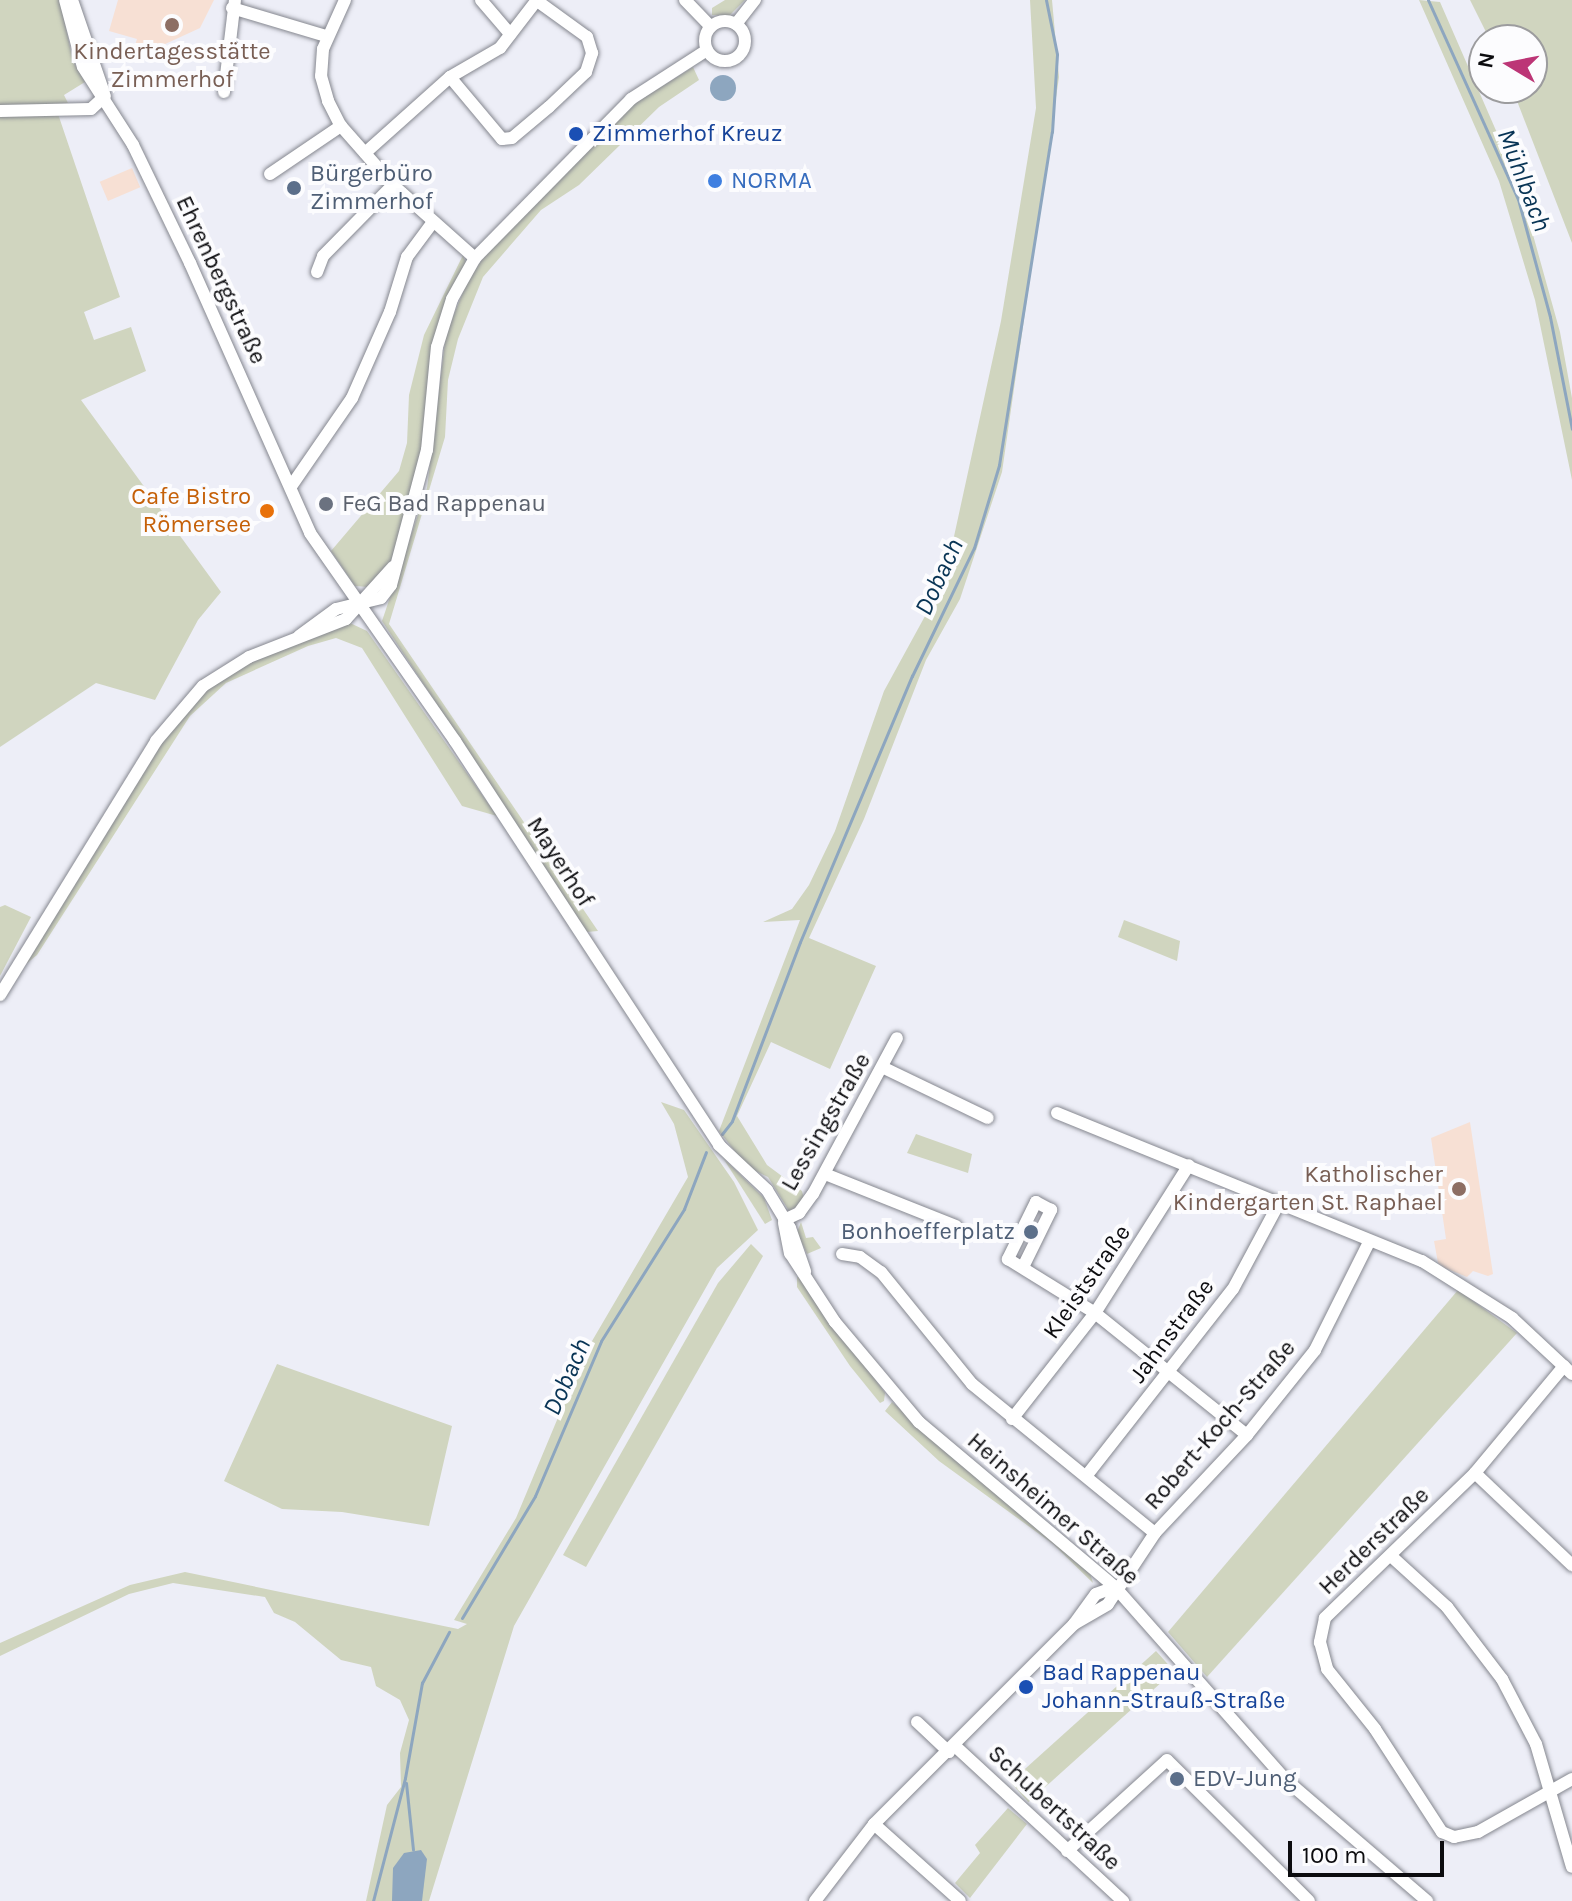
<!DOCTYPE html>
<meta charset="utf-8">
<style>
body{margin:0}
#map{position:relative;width:1572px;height:1901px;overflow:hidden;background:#edeef7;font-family:Karla,sans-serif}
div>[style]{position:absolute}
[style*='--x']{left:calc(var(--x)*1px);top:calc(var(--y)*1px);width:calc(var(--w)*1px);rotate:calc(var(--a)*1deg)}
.education>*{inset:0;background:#f7e0d4;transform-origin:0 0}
.green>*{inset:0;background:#d0d5bf;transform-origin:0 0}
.water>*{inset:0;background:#8da6bf}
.round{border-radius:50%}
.stream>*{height:3px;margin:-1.5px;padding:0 1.5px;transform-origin:1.5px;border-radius:1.5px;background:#8da6bf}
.roads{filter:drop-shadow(0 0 2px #85878f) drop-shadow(0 0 2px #85878f)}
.minor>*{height:12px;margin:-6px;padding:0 6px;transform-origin:6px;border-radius:6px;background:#fff}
.minor>.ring{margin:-6px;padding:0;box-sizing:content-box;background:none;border:12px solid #fff;border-radius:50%}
.dots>*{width:22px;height:22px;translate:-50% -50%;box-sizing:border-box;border:4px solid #fcfcfe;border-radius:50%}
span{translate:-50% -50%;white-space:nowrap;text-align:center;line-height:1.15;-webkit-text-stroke:8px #fcfcfe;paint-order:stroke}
.education-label{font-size:24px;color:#785e54}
.right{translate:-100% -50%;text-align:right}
.transit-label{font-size:24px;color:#164399}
.left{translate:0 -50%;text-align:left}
.service-label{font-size:24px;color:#4e5e75}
.shop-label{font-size:24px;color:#366cbe}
.street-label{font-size:24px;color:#0c0c0f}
.food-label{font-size:24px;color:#c56008}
.worship-label{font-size:24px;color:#5b616d}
.water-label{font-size:26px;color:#083455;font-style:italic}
.north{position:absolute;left:1468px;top:24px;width:80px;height:80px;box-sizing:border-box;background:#fcfcfe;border:2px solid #9c9c9e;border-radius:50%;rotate:280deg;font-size:22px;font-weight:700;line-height:32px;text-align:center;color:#0c0c0f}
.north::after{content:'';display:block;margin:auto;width:28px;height:36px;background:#bc3576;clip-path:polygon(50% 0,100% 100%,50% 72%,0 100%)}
.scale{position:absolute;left:1288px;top:1841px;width:156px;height:36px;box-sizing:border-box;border:4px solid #0c0c0f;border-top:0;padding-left:10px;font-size:24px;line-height:28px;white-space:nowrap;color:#0c0c0f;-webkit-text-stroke:6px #fcfcfe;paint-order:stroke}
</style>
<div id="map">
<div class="education">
<i style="clip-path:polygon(118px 0,214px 0,200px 28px,150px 51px,135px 45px,137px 39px,109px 31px)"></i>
<i style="left:132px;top:168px;width:21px;height:35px;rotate:67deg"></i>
<i style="clip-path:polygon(1470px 1122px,1493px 1274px,1488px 1276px,1473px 1271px,1467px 1277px,1445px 1268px,1438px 1263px,1434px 1241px,1446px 1239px,1431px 1138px)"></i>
</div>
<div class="green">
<i style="clip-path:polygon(0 0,60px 0,73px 61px,85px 82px,64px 95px,68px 103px,55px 105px,120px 297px,84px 312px,94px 340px,131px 327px,146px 371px,81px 400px,221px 592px,198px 620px,155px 700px,96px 683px,0 747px)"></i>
<i style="clip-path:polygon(725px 0,745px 0,729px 16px,712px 15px,712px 8px)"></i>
<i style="clip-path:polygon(1030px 0,1052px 0,1059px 77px,1002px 472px,960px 599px,926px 660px,864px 819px,809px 938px,876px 966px,830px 1069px,771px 1042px,737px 1116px,767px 1165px,802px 1191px,805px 1202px,789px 1211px,768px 1177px,747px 1167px,719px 1131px,800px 920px,763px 922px,792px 909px,809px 885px,835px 831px,884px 691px,936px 596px,953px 541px,1001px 321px,1036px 108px)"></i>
<i style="clip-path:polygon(1419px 0,1440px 2px,1518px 181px,1560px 332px,1572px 398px,1572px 480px,1535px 300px,1499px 181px)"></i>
<i style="clip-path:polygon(1470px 0,1572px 0,1572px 243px,1512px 88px,1532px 88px,1532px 40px,1490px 40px)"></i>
<i style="clip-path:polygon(693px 67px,699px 80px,659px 107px,579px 185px,541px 210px,483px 277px,458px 339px,448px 380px,445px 437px,389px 624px,598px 931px,587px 932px,382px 621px,427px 488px,446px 334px,468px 280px,484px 257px,632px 105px)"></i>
<i style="clip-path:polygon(463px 255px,466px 263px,433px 343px,424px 441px,395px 553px,383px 575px,368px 587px,355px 586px,331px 551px,399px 471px,407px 443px,409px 395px,424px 335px)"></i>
<i style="clip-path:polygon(350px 623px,367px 631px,497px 816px,462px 806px,362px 648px,336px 638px,308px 646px,226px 683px,190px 716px,37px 955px,20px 969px,168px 730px,197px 698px,234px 669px)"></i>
<i style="clip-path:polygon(5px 905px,31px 917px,0 976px,0 907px)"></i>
<i style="clip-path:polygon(1124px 920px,1180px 941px,1177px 961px,1118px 937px)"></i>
<i style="clip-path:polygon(661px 1102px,684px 1110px,734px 1182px,758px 1230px,717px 1268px,514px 1626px,429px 1901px,366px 1901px,387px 1805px,401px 1787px,400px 1753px,409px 1720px,400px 1700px,376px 1686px,371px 1667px,341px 1660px,295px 1622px,274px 1613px,265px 1597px,173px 1583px,129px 1594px,0 1656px,0 1643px,130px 1585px,185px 1572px,458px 1629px,467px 1624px,454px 1620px,516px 1518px,585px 1353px,688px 1177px,674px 1124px)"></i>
<i style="clip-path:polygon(916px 1134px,972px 1154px,968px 1173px,907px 1153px)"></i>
<i style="clip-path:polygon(723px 1158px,764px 1198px,772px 1220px,765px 1224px)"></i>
<i style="clip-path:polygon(801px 1222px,806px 1238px,813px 1237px,821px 1248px,807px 1254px,797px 1232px)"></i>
<i style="clip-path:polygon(751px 1244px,763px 1256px,586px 1567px,563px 1555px,718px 1283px)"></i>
<i style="clip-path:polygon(797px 1277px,803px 1278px,885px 1393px,884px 1401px,880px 1403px,850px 1366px,797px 1287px)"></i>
<i style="clip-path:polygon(1458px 1290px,1517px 1333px,1207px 1677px,1168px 1632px)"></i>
<i style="clip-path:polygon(277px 1364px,452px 1426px,429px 1526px,342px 1512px,282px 1509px,224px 1481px)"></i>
<i style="clip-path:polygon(892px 1402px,1090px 1573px,1093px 1583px,1053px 1544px,939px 1461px,885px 1411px)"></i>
<i style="left:1156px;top:1651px;width:27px;height:196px;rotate:48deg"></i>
<i style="clip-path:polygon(1008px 1808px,1027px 1824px,970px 1898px,955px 1883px,980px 1853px,975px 1845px)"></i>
</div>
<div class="water">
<i class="round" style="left:710px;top:75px;width:26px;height:26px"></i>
<i style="clip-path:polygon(421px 1850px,427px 1859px,422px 1901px,392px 1901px,393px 1868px,404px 1853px)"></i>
</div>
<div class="stream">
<i style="--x:1428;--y:0;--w:218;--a:65.7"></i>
<i style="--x:1518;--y:199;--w:122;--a:74.8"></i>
<i style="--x:1550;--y:317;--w:114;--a:78.9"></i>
<i style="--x:722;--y:1134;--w:16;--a:-52"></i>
<i style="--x:732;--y:1121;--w:191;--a:-69.2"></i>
<i style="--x:800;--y:942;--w:289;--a:-67.2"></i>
<i style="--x:912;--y:676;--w:142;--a:-64.2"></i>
<i style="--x:974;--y:548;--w:87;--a:-73.2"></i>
<i style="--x:999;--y:465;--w:337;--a:-81"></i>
<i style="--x:1052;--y:132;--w:78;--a:-86.3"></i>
<i style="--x:1057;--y:54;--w:55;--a:-101.5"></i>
<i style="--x:462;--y:1618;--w:142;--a:-59.1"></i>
<i style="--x:535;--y:1496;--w:168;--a:-66.9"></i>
<i style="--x:601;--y:1341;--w:156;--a:-57.8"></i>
<i style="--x:684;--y:1209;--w:61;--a:-68.9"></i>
<i style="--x:406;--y:1783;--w:67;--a:84"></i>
<i style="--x:373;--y:1901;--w:127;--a:-75.4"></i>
<i style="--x:405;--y:1778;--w:97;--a:-79.9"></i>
<i style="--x:422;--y:1683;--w:58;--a:-62.1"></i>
</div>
<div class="roads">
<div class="minor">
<i style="--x:65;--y:0;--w:69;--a:75"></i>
<i style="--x:83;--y:67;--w:93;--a:57.3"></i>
<i style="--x:133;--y:145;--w:131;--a:64.2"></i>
<i style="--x:190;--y:263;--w:295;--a:66"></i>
<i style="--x:310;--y:533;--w:254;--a:55.1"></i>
<i style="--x:455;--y:741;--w:483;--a:56.8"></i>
<i style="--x:719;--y:1145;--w:66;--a:43.2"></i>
<i style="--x:767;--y:1190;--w:44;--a:58.8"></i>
<i style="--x:790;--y:1228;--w:46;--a:70.8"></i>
<i style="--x:72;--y:0;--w:98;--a:71"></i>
<i style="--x:345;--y:0;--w:54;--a:114.2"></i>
<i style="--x:323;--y:49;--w:27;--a:94"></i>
<i style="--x:321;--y:76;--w:26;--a:74"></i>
<i style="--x:328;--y:101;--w:28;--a:63"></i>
<i style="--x:341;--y:126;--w:79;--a:48.6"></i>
<i style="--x:393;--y:185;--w:110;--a:41.7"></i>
<i style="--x:481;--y:0;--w:45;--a:49.5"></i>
<i style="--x:685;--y:0;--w:37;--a:46"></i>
<i style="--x:232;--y:8;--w:98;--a:16.6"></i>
<i class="ring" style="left:705px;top:21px;width:28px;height:28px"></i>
<i style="--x:736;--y:24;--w:31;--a:-52"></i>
<i style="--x:450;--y:77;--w:81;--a:50"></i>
<i style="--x:502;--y:139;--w:10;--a:-6"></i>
<i style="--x:512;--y:138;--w:48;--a:-40"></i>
<i style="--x:549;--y:107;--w:51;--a:-43.4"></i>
<i style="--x:586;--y:72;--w:20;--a:-72"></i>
<i style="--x:592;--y:53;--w:17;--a:-107"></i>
<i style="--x:587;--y:37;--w:62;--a:-144.2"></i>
<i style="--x:224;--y:92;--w:93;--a:-83.2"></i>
<i style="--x:0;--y:111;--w:91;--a:-1.3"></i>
<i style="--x:91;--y:109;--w:19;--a:-43"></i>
<i style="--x:365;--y:153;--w:114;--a:-41.8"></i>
<i style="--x:450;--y:77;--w:58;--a:-30.1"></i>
<i style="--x:500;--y:48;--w:61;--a:-52.4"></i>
<i style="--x:270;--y:174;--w:86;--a:-34.1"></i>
<i style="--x:317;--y:272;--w:17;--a:-69"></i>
<i style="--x:323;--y:256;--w:100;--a:-45.4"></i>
<i style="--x:292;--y:485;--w:106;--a:-55.4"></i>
<i style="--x:352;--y:398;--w:94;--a:-66.2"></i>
<i style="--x:390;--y:312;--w:58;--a:-72.8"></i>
<i style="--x:407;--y:257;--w:44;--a:-53.4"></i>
<i style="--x:299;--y:636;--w:46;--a:-36.1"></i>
<i style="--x:336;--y:609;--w:46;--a:-13.7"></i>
<i style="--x:381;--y:598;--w:16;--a:-52"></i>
<i style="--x:391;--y:585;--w:140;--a:-75.1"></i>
<i style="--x:427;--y:450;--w:103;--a:-84.5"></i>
<i style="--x:437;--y:347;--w:50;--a:-72.6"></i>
<i style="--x:452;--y:299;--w:47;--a:-60.7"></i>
<i style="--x:475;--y:258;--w:223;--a:-45.5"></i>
<i style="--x:631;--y:99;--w:90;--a:-32.8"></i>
<i style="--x:0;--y:995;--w:298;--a:-58.4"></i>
<i style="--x:156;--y:741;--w:72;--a:-49.5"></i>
<i style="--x:203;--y:686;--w:54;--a:-32.2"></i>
<i style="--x:249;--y:657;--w:104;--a:-21.4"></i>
<i style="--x:346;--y:619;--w:70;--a:-47.9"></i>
<i style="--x:884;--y:1068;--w:115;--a:25.7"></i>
<i style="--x:1057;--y:1113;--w:394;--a:22.1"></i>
<i style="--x:1422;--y:1261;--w:107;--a:32.3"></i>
<i style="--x:1512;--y:1318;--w:82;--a:43"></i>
<i style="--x:825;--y:1174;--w:141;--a:21.7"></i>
<i style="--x:784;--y:1220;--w:17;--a:-25"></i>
<i style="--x:799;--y:1213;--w:24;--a:-54"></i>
<i style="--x:813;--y:1194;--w:177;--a:-61.7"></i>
<i style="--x:784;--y:1223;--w:31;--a:79"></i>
<i style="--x:790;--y:1253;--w:82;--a:56.9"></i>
<i style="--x:835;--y:1322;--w:131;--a:50"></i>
<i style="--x:919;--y:1422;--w:256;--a:40.1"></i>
<i style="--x:1115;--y:1587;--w:258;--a:48.5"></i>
<i style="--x:1286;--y:1780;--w:186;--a:40.6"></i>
<i style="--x:842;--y:1254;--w:18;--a:9"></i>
<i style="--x:860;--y:1257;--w:26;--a:36"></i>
<i style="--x:881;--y:1272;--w:144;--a:50.9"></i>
<i style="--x:972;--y:1384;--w:236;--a:39.2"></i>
<i style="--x:1023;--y:1267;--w:64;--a:-63.8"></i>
<i style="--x:1051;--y:1210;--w:17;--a:-152"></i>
<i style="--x:1036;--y:1202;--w:64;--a:116.2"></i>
<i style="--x:1008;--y:1259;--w:102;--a:31.8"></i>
<i style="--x:1095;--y:1313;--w:195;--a:38.8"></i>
<i style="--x:1564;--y:1366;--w:139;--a:129.8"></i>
<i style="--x:1475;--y:1473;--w:209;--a:136"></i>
<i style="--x:1325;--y:1618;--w:25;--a:102"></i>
<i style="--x:1320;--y:1642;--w:28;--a:75"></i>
<i style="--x:1327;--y:1669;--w:77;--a:51.3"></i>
<i style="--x:1375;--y:1729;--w:123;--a:57"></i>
<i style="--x:1442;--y:1832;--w:13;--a:23"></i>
<i style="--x:1454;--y:1837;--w:25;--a:-12"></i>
<i style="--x:1478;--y:1832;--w:108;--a:-29.4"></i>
<i style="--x:1012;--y:1419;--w:135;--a:-51.9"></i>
<i style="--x:1095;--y:1313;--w:175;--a:-57.6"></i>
<i style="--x:1475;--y:1473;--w:134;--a:43.5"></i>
<i style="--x:1087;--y:1475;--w:236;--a:-51.9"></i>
<i style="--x:1233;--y:1289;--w:95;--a:-61.8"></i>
<i style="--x:1391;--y:1556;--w:76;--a:42.3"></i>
<i style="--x:1447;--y:1607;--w:91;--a:52.6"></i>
<i style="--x:1502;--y:1679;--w:73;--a:62.4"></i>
<i style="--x:1536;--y:1744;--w:128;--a:73.7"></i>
<i style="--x:1074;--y:1624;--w:39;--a:-30"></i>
<i style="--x:1108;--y:1604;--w:85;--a:-56.5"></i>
<i style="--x:1155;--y:1533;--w:134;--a:-46.8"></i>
<i style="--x:1247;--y:1435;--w:109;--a:-51.3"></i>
<i style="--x:1315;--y:1350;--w:121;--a:-63.4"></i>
<i style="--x:917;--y:1722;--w:44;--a:43.2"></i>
<i style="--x:955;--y:1746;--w:229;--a:42.7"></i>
<i style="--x:874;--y:1824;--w:115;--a:41.8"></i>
<i style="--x:1067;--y:1851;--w:135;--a:-42.3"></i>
<i style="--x:1167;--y:1760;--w:200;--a:44.8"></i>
<i style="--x:815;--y:1901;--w:97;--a:-52.5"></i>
<i style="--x:874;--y:1824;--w:283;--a:-45"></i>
<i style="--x:1074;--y:1624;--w:37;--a:-54"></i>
<i style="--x:1096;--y:1594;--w:20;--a:-20"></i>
</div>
</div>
<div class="dots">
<i style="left:172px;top:25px;background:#8d6e63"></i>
<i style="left:576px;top:134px;background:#1a4fb4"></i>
<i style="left:715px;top:181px;background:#3f7fe0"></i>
<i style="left:294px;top:188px;background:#5c6f8a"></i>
<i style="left:326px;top:504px;background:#6b7280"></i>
<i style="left:267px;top:511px;background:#e8710a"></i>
<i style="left:1459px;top:1189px;background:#8d6e63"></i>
<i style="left:1031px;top:1232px;background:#5c6f8a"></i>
<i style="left:1026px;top:1687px;background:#1a4fb4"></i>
<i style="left:1177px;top:1779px;background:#5c6f8a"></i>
</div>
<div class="education-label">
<span style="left:172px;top:66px">Kindertagesstätte<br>Zimmerhof</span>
<span class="right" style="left:1443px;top:1189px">Katholischer<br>Kindergarten St. Raphael</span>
</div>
<div class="transit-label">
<span class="left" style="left:592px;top:134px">Zimmerhof Kreuz</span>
<span class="left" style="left:1042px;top:1687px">Bad Rappenau<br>Johann-Strauß-Straße</span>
</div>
<div class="service-label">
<span class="left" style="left:310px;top:188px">Bürgerbüro<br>Zimmerhof</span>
<span class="right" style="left:1015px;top:1232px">Bonhoefferplatz</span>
<span class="left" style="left:1193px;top:1779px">EDV-Jung</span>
</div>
<div class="shop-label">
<span class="left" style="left:731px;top:181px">NORMA</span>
</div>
<div class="street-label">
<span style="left:221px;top:280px;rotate:65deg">Ehrenbergstraße</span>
<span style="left:560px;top:862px;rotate:57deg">Mayerhof</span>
<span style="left:826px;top:1122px;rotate:-60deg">Lessingstraße</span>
<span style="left:1087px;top:1282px;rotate:-55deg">Kleiststraße</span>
<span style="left:1172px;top:1331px;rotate:-53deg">Jahnstraße</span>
<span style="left:1220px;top:1425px;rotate:-49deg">Robert-Koch-Straße</span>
<span style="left:1053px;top:1509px;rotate:41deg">Heinsheimer Straße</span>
<span style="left:1374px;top:1541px;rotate:-44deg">Herderstraße</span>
<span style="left:1054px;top:1808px;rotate:43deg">Schubertstraße</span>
</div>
<div class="food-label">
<span class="right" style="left:251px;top:511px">Cafe Bistro<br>Römersee</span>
</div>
<div class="worship-label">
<span class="left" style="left:342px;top:504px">FeG Bad Rappenau</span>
</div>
<div class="water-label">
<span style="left:1524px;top:180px;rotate:69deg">Mühlbach</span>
<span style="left:939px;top:577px;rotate:-65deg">Dobach</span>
<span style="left:567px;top:1377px;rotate:-66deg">Dobach</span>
</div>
<div class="north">N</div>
<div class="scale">100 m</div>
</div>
